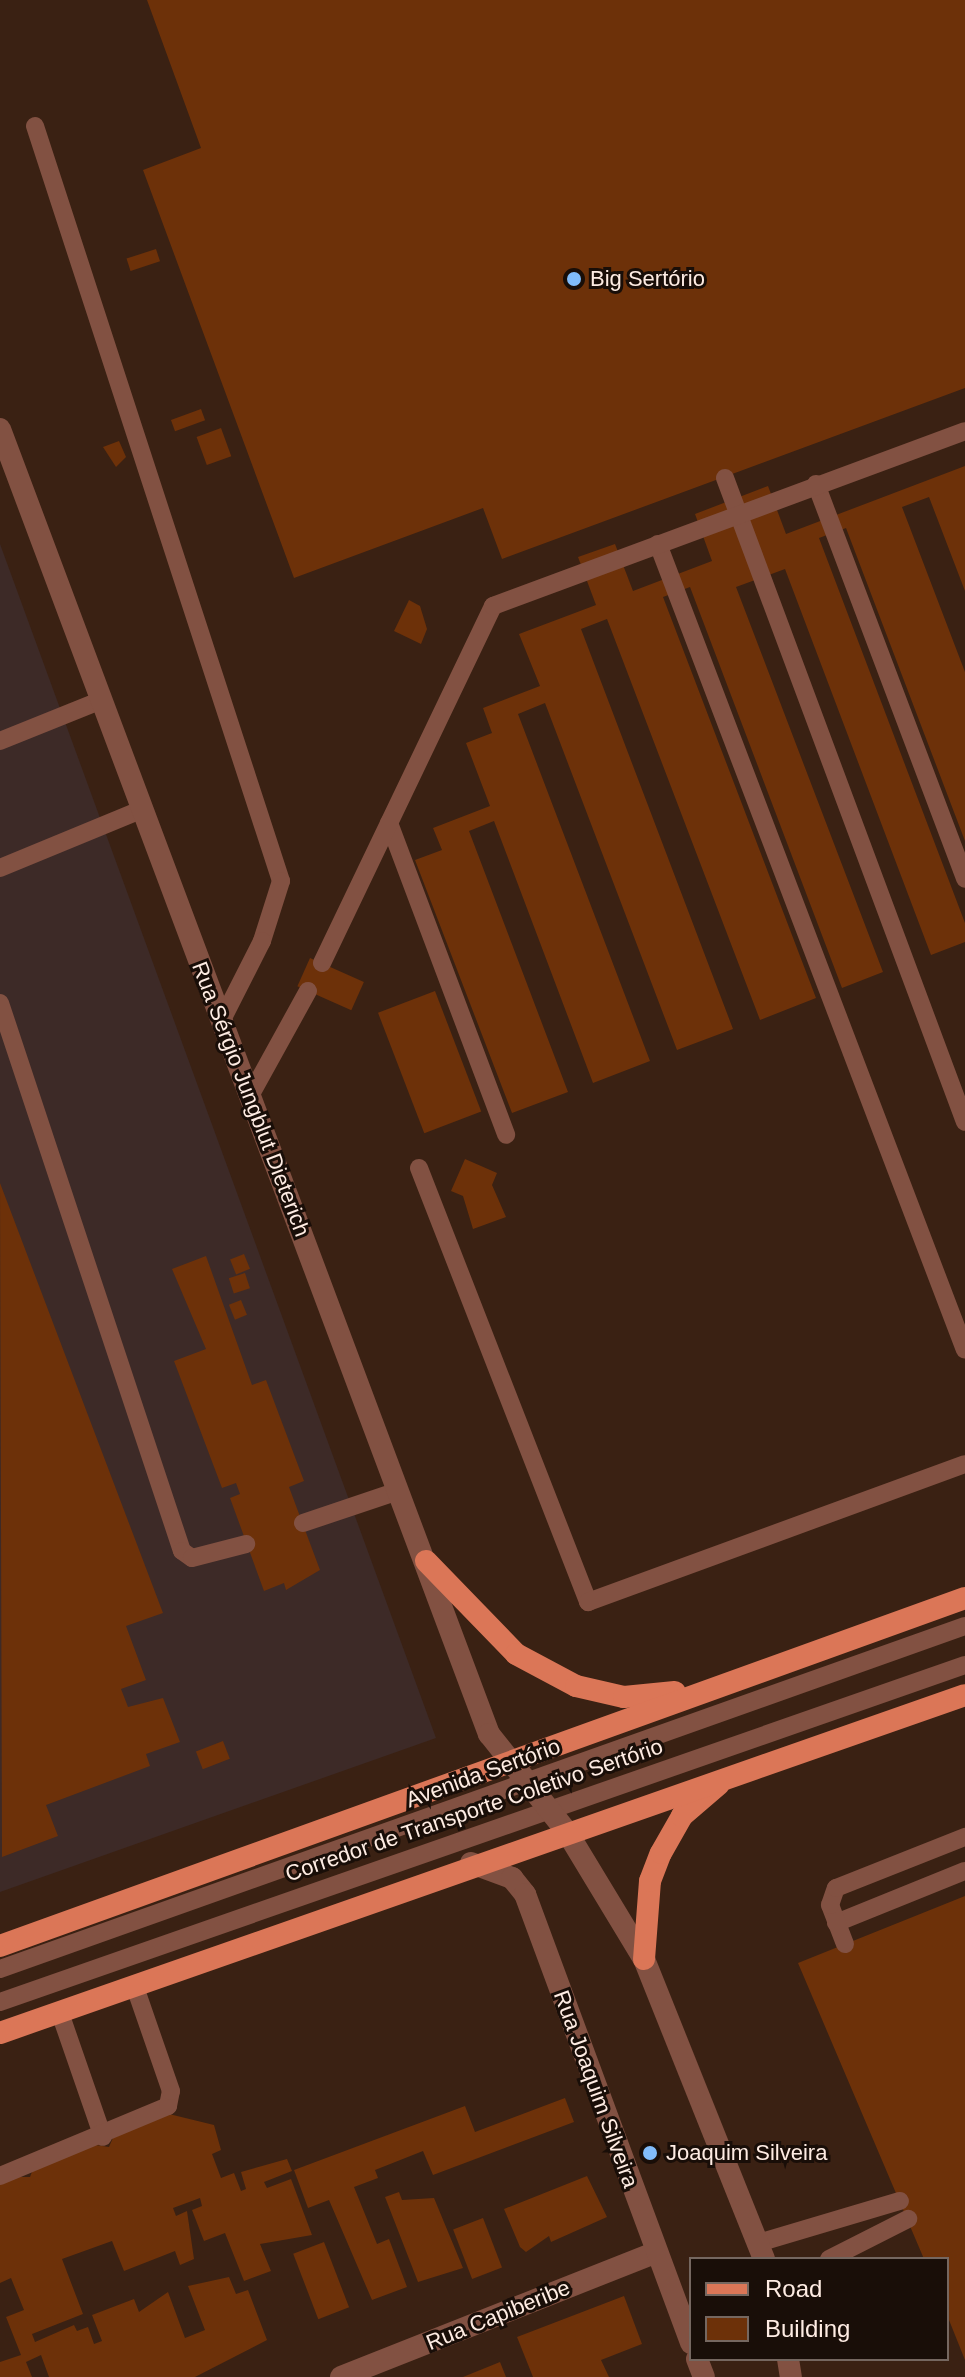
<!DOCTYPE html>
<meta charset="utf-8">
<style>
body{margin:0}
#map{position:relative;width:965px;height:2377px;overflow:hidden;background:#3a2113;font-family:Helvetica,sans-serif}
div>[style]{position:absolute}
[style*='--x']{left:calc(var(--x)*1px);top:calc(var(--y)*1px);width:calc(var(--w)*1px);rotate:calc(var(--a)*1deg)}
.industrial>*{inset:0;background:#3d2a27}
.building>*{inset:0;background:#6d3109;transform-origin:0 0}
.service>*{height:18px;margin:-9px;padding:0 9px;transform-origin:9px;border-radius:9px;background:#825142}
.minor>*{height:22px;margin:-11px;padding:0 11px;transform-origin:11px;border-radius:11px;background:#825142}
.tertiary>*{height:22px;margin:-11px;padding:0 11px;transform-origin:11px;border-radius:11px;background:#825142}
.primary>*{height:22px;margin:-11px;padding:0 11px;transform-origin:11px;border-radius:11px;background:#db7657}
.dots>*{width:22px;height:22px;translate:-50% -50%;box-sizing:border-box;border:4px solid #190e08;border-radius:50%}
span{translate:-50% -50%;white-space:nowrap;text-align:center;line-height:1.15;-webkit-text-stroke:6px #190e08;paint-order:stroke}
.poi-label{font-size:22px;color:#feece3}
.left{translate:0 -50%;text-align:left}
.street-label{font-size:22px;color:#feece3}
.legend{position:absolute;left:689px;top:2257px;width:260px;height:104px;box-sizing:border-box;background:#190e08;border:2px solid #756760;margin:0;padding:10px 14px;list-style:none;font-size:24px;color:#feece3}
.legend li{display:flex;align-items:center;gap:16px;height:40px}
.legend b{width:40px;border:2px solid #756760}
</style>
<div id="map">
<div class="industrial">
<i style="clip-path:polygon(0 544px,436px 1738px,0 1892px)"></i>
</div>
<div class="building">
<i style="clip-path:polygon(147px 0,965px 0,965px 388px,502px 559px,483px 508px,294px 578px,143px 170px,201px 148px)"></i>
<i style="left:156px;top:249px;width:13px;height:31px;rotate:72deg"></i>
<i style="left:201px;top:409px;width:12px;height:32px;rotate:70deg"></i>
<i style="left:221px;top:428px;width:30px;height:26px;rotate:70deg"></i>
<i style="clip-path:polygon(119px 441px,126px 457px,116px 467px,103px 447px)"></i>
<i style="clip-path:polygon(965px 466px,965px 591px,929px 497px,902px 507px,965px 672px,965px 841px,846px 528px,819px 538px,965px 923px,965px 942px,931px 955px,785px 569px,736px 587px,883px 972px,842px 988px,690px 587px,663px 597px,816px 998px,760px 1020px,607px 619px,581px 629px,733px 1029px,677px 1050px,545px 703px,518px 714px,650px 1061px,593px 1083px,494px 821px,469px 831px,568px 1092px,512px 1113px,415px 860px,442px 850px,433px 828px,490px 806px,466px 743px,492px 733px,483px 708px,540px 686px,519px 634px,596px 605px,578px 557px,615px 544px,633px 591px,712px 561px,695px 514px,768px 486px,786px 534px)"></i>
<i style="clip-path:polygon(409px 600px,420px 606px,427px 629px,421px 644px,394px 631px)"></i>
<i style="left:310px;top:958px;width:59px;height:31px;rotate:24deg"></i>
<i style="left:435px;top:991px;width:129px;height:61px;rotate:69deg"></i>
<i style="clip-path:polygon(465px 1159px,497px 1173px,492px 1185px,506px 1217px,473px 1229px,463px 1196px,451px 1191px)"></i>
<i style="clip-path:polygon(0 1183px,163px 1613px,126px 1626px,146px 1680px,121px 1689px,128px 1707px,163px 1698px,180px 1742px,146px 1754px,150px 1766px,46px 1805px,58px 1836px,2px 1857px)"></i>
<i style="left:244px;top:1254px;width:16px;height:15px;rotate:68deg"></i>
<i style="clip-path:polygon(206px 1256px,252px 1385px,266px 1380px,304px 1481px,289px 1487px,320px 1570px,286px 1590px,284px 1583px,264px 1591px,230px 1498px,240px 1494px,236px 1483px,222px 1488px,174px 1361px,206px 1349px,172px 1269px)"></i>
<i style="left:245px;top:1273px;width:16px;height:17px;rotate:72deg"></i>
<i style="left:241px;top:1300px;width:16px;height:13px;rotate:68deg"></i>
<i style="left:223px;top:1741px;width:19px;height:29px;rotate:69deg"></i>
<i style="clip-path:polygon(965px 1896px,965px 2360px,947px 2315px,947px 2259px,924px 2259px,798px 1963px)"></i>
<i style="clip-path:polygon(565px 2098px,574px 2122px,433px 2175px,423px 2151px,375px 2170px,378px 2178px,354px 2187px,377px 2244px,389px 2239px,407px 2287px,372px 2300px,329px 2200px,308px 2208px,294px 2170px,465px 2106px,475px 2132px)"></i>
<i style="clip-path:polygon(169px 2114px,214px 2125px,221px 2150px,212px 2154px,221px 2178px,234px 2173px,241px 2191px,246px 2189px,241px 2172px,287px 2159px,292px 2171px,264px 2182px,267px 2188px,291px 2179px,312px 2235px,260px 2244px,271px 2271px,244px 2281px,225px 2233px,204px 2241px,192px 2210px,202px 2206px,200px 2198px,173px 2208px,176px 2216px,187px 2211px,194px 2259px,180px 2265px,175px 2251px,124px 2271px,112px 2241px,62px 2259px,83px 2314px,32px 2334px,35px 2342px,74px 2325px,77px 2331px,88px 2327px,94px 2344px,102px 2341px,92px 2315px,134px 2299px,139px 2312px,168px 2292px,185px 2338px,205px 2330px,188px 2286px,229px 2277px,236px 2294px,248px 2290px,267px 2340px,195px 2377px,49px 2377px,41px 2355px,26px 2362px,32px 2377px,0 2377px,0 2362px,21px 2355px,6px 2317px,24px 2310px,11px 2278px,0 2283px,0 2177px,30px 2177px,35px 2164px,89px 2144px,109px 2147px,115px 2133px)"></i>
<i style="clip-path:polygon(587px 2176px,607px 2217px,551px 2242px,549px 2236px,526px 2252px,520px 2247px,504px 2209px)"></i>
<i style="clip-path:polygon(399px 2192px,402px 2200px,434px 2198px,463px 2268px,418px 2282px,385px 2197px)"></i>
<i style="left:483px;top:2218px;width:53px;height:32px;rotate:69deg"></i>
<i style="left:324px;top:2242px;width:70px;height:33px;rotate:69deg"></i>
<i style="clip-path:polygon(624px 2296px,642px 2344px,601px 2360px,609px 2377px,533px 2377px,517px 2337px)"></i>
<i style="clip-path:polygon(500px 2362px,506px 2377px,463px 2377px)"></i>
</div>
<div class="service">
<i style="--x:35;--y:126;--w:794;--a:71.95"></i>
<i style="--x:281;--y:881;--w:63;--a:107.6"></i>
<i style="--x:262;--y:941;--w:89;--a:116.9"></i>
<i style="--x:725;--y:478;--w:687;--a:69.56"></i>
<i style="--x:816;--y:484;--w:422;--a:69.3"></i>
<i style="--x:658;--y:544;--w:862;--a:69.15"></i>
<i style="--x:0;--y:741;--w:110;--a:-21.9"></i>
<i style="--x:389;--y:823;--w:333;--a:69.4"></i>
<i style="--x:0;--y:868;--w:155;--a:-22.4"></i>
<i style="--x:322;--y:963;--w:396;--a:-64.4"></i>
<i style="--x:493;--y:606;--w:503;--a:-20.34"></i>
<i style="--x:0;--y:1003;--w:577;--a:71.63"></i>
<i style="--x:182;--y:1551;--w:12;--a:35"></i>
<i style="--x:192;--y:1558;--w:56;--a:-14.5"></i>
<i style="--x:250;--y:1096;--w:120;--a:-61.1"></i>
<i style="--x:419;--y:1168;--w:466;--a:68.7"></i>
<i style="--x:588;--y:1602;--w:401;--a:-20.1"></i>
<i style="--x:303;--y:1523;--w:100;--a:-18.6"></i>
<i style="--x:836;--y:1923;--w:139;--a:-22"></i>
<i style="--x:845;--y:1944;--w:42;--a:-111"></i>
<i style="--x:830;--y:1905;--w:18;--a:-71"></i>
<i style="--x:836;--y:1888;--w:139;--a:-21.6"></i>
<i style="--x:0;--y:1969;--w:1024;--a:-19.57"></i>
<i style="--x:0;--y:2002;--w:1022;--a:-19.25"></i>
<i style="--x:60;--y:2013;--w:131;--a:70.9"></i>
<i style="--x:0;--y:2176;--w:182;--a:-22.6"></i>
<i style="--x:168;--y:2106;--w:15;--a:-79"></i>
<i style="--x:171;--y:2091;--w:110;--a:-109.1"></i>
<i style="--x:758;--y:2243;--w:148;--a:-16.5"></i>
<i style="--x:829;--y:2259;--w:89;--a:-26.9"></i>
</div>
<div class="minor">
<i style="--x:341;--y:2377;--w:339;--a:-21.6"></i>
</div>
<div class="tertiary">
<i style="--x:0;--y:429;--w:1394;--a:69.46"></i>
<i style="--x:489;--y:1734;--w:125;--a:51.5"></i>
<i style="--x:567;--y:1832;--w:149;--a:58.8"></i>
<i style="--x:644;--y:1959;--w:323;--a:68.2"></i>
<i style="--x:471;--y:1863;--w:44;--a:20.1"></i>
<i style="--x:512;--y:1878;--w:21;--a:51"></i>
<i style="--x:525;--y:1894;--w:479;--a:69.7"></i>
<i style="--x:697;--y:2359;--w:19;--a:69"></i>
<i style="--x:788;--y:2359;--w:18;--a:81"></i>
</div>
<div class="primary">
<i style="--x:426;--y:1561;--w:129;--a:45.9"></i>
<i style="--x:516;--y:1654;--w:68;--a:28.1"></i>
<i style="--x:576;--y:1686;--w:49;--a:12.9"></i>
<i style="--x:624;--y:1697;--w:51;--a:-5.6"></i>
<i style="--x:0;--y:1946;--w:1026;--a:-19.83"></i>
<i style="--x:644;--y:1959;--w:78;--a:-85.6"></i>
<i style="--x:650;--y:1881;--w:30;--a:-69"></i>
<i style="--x:661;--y:1853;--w:43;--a:-60.4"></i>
<i style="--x:682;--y:1816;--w:48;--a:-40.7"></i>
<i style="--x:0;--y:2033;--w:1022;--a:-19.3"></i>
</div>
<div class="dots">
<i style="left:574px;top:279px;background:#81bcfa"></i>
<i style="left:650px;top:2153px;background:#81bcfa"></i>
</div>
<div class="poi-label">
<span class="left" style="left:590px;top:279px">Big Sertório</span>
<span class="left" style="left:666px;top:2153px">Joaquim Silveira</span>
</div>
<div class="street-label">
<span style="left:251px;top:1099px;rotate:69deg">Rua Sérgio Jungblut Dieterich</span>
<span style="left:483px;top:1773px;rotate:-20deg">Avenida Sertório</span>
<span style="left:474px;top:1810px;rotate:-19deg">Corredor de Transporte Coletivo Sertório</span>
<span style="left:596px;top:2089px;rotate:70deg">Rua Joaquim Silveira</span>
<span style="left:498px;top:2315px;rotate:-22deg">Rua Capiberibe</span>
</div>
<ul class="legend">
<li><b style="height:10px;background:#db7657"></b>Road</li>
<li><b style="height:22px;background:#6d3109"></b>Building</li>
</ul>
</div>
